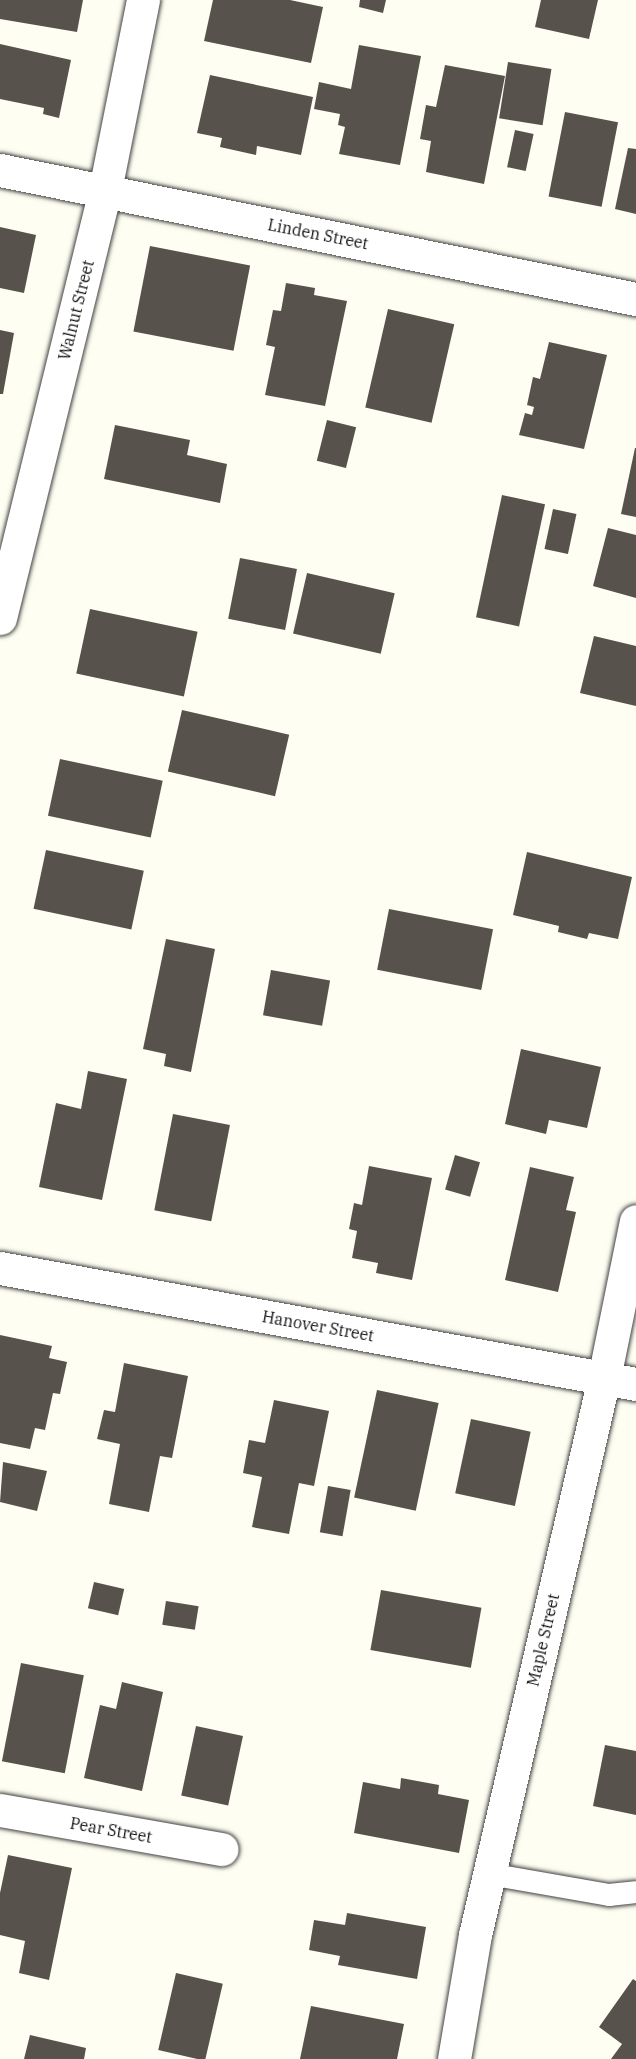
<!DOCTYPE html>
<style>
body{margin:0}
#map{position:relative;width:636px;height:2059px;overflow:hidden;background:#fffef2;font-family:"IBM Plex Serif",serif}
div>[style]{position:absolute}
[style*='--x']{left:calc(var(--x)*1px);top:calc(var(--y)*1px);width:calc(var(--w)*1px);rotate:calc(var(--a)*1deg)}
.building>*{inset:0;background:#58524c;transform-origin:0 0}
.roads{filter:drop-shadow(0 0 2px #424242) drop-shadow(0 0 2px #424242)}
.lane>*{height:22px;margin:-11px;padding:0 11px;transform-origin:11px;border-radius:11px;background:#fff}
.street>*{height:33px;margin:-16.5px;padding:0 16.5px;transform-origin:16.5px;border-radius:16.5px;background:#fff}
span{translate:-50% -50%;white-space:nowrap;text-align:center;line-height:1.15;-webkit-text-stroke:6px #fff;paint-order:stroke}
.street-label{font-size:16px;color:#0f0f0f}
</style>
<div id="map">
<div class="building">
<i style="clip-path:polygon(0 0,83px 0,77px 32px,0 19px)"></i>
<i style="clip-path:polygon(213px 0,290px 0,323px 7px,311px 63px,204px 41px)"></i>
<i style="clip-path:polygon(360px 0,386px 0,383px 13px,359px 7px)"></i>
<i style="clip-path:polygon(541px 0,598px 0,589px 39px,535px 27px)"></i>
<i style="clip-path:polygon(0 44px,71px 60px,59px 118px,43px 114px,44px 108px,0 99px)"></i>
<i style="clip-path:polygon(359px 45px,421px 56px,400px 165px,339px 154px,345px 127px,338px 125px,340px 114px,314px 109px,319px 82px,351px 89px)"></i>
<i style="left:508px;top:62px;width:44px;height:57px;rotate:9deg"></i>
<i style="clip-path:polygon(445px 65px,505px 76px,484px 184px,426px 172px,431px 141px,420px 139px,426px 105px,436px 107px)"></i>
<i style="clip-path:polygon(210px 75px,313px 97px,301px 155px,257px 146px,256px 155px,220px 147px,222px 138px,197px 133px)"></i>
<i style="left:565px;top:112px;width:54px;height:86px;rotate:11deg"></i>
<i style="left:515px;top:130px;width:19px;height:38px;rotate:12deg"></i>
<i style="clip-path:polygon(628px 148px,636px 149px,636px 214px,615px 209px)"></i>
<i style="clip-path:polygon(0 227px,36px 235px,24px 293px,0 288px)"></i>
<i style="left:150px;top:246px;width:102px;height:87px;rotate:11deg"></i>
<i style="clip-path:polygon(286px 283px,315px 288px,314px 295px,347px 301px,325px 406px,265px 395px,275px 347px,266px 345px,273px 310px,281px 311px)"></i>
<i style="left:388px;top:309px;width:68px;height:101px;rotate:13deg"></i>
<i style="clip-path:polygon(0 330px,14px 333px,3px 394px,0 394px)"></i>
<i style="clip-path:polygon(549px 342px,607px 355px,584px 449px,519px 435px,525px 413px,532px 415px,534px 407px,527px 405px,533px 377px,540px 379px)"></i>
<i style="left:327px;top:420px;width:30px;height:42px;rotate:14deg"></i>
<i style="clip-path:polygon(115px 425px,190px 440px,187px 455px,227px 464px,220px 503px,104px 479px)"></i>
<i style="clip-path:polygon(635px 448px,636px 448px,636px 517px,621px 514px)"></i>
<i style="left:502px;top:495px;width:44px;height:125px;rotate:12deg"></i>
<i style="left:553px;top:509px;width:24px;height:41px;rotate:12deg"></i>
<i style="clip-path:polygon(608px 528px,636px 535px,636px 598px,593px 586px)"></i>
<i style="left:240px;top:558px;width:58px;height:62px;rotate:11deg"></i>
<i style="left:307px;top:573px;width:90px;height:62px;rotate:13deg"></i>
<i style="left:90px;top:609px;width:110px;height:66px;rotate:12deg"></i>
<i style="clip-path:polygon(594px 636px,636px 646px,636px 706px,580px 693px)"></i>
<i style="left:182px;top:710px;width:110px;height:63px;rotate:13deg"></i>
<i style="left:60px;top:759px;width:105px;height:58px;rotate:12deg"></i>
<i style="left:46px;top:850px;width:100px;height:60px;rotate:12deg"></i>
<i style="clip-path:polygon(527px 852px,632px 877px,618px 939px,589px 933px,587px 939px,558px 932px,559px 926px,513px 915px)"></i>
<i style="left:389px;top:909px;width:106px;height:62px;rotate:11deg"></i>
<i style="clip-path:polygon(166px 939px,215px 949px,191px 1072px,164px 1066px,166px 1054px,143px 1049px)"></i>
<i style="left:271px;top:970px;width:60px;height:46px;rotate:10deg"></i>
<i style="clip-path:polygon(521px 1049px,601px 1067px,587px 1128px,549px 1120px,546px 1134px,505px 1124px)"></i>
<i style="clip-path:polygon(88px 1071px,127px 1079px,102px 1200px,39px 1187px,56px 1103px,81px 1109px)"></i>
<i style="left:173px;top:1114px;width:58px;height:98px;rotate:11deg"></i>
<i style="left:455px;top:1155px;width:26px;height:36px;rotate:16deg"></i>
<i style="clip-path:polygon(369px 1166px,432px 1178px,412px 1280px,376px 1273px,378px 1263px,352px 1258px,357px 1231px,349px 1229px,354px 1203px,362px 1205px)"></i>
<i style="clip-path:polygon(530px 1167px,574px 1177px,566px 1210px,576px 1212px,558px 1292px,505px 1280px)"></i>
<i style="clip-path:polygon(0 1335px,52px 1346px,49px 1358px,67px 1362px,60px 1394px,53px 1393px,45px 1430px,35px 1428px,30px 1449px,0 1443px)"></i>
<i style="clip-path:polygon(124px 1363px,188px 1376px,172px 1458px,160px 1456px,149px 1512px,109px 1504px,120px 1444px,97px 1439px,104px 1410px,115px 1412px)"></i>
<i style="left:377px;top:1390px;width:63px;height:110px;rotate:12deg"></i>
<i style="clip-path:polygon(274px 1400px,329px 1411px,314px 1486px,299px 1483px,289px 1534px,252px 1527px,262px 1477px,243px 1473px,249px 1440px,265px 1443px)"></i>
<i style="left:471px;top:1419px;width:61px;height:76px;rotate:12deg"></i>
<i style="clip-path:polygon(3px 1462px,47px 1471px,37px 1511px,0 1502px)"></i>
<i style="left:328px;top:1486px;width:23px;height:47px;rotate:10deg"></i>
<i style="left:94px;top:1582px;width:31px;height:27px;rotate:13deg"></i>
<i style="left:381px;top:1590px;width:102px;height:61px;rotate:10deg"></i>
<i style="left:166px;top:1601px;width:33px;height:24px;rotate:9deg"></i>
<i style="left:21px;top:1663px;width:64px;height:100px;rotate:11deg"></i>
<i style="clip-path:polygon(122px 1682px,163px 1692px,142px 1791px,84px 1778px,100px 1705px,116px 1709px)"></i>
<i style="left:196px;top:1726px;width:48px;height:71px;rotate:12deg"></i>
<i style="clip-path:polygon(605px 1745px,636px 1751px,636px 1815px,593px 1806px)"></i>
<i style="clip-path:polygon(401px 1778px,439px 1785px,438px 1794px,469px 1800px,459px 1853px,354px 1833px,363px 1782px,400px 1789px)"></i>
<i style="clip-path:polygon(8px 1855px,72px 1868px,49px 1980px,19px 1973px,25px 1941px,0 1935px,0 1893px)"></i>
<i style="clip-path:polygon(347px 1913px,426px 1927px,417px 1979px,338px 1965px,340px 1956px,309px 1950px,314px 1920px,345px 1925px)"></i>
<i style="left:176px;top:1973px;width:48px;height:79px;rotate:13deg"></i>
<i style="clip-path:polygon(633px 1979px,636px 1981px,636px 2059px,611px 2059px,622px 2044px,599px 2027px)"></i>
<i style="clip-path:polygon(311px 2006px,404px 2024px,397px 2059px,300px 2059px)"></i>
<i style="clip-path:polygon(30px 2035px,86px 2048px,84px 2059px,24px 2059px)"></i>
</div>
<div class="roads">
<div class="lane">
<i style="--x:489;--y:1874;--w:122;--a:9.9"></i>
<i style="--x:609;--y:1895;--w:27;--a:-6"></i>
</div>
<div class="street">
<i style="--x:0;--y:170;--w:649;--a:11.47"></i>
<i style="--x:0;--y:618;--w:441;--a:-76.2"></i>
<i style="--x:105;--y:190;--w:194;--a:-78.7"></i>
<i style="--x:0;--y:1268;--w:646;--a:10.34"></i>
<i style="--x:0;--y:1810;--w:225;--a:10"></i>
<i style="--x:454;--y:2059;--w:126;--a:-80.4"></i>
<i style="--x:475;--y:1935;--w:572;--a:-76.96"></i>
<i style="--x:604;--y:1378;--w:160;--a:-78.5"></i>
</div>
</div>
<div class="street-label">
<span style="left:318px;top:234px;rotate:11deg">Linden Street</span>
<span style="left:76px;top:310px;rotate:-76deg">Walnut Street</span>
<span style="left:318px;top:1326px;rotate:10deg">Hanover Street</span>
<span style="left:543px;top:1640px;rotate:-77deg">Maple Street</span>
<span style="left:111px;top:1830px;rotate:10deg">Pear Street</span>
</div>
</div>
